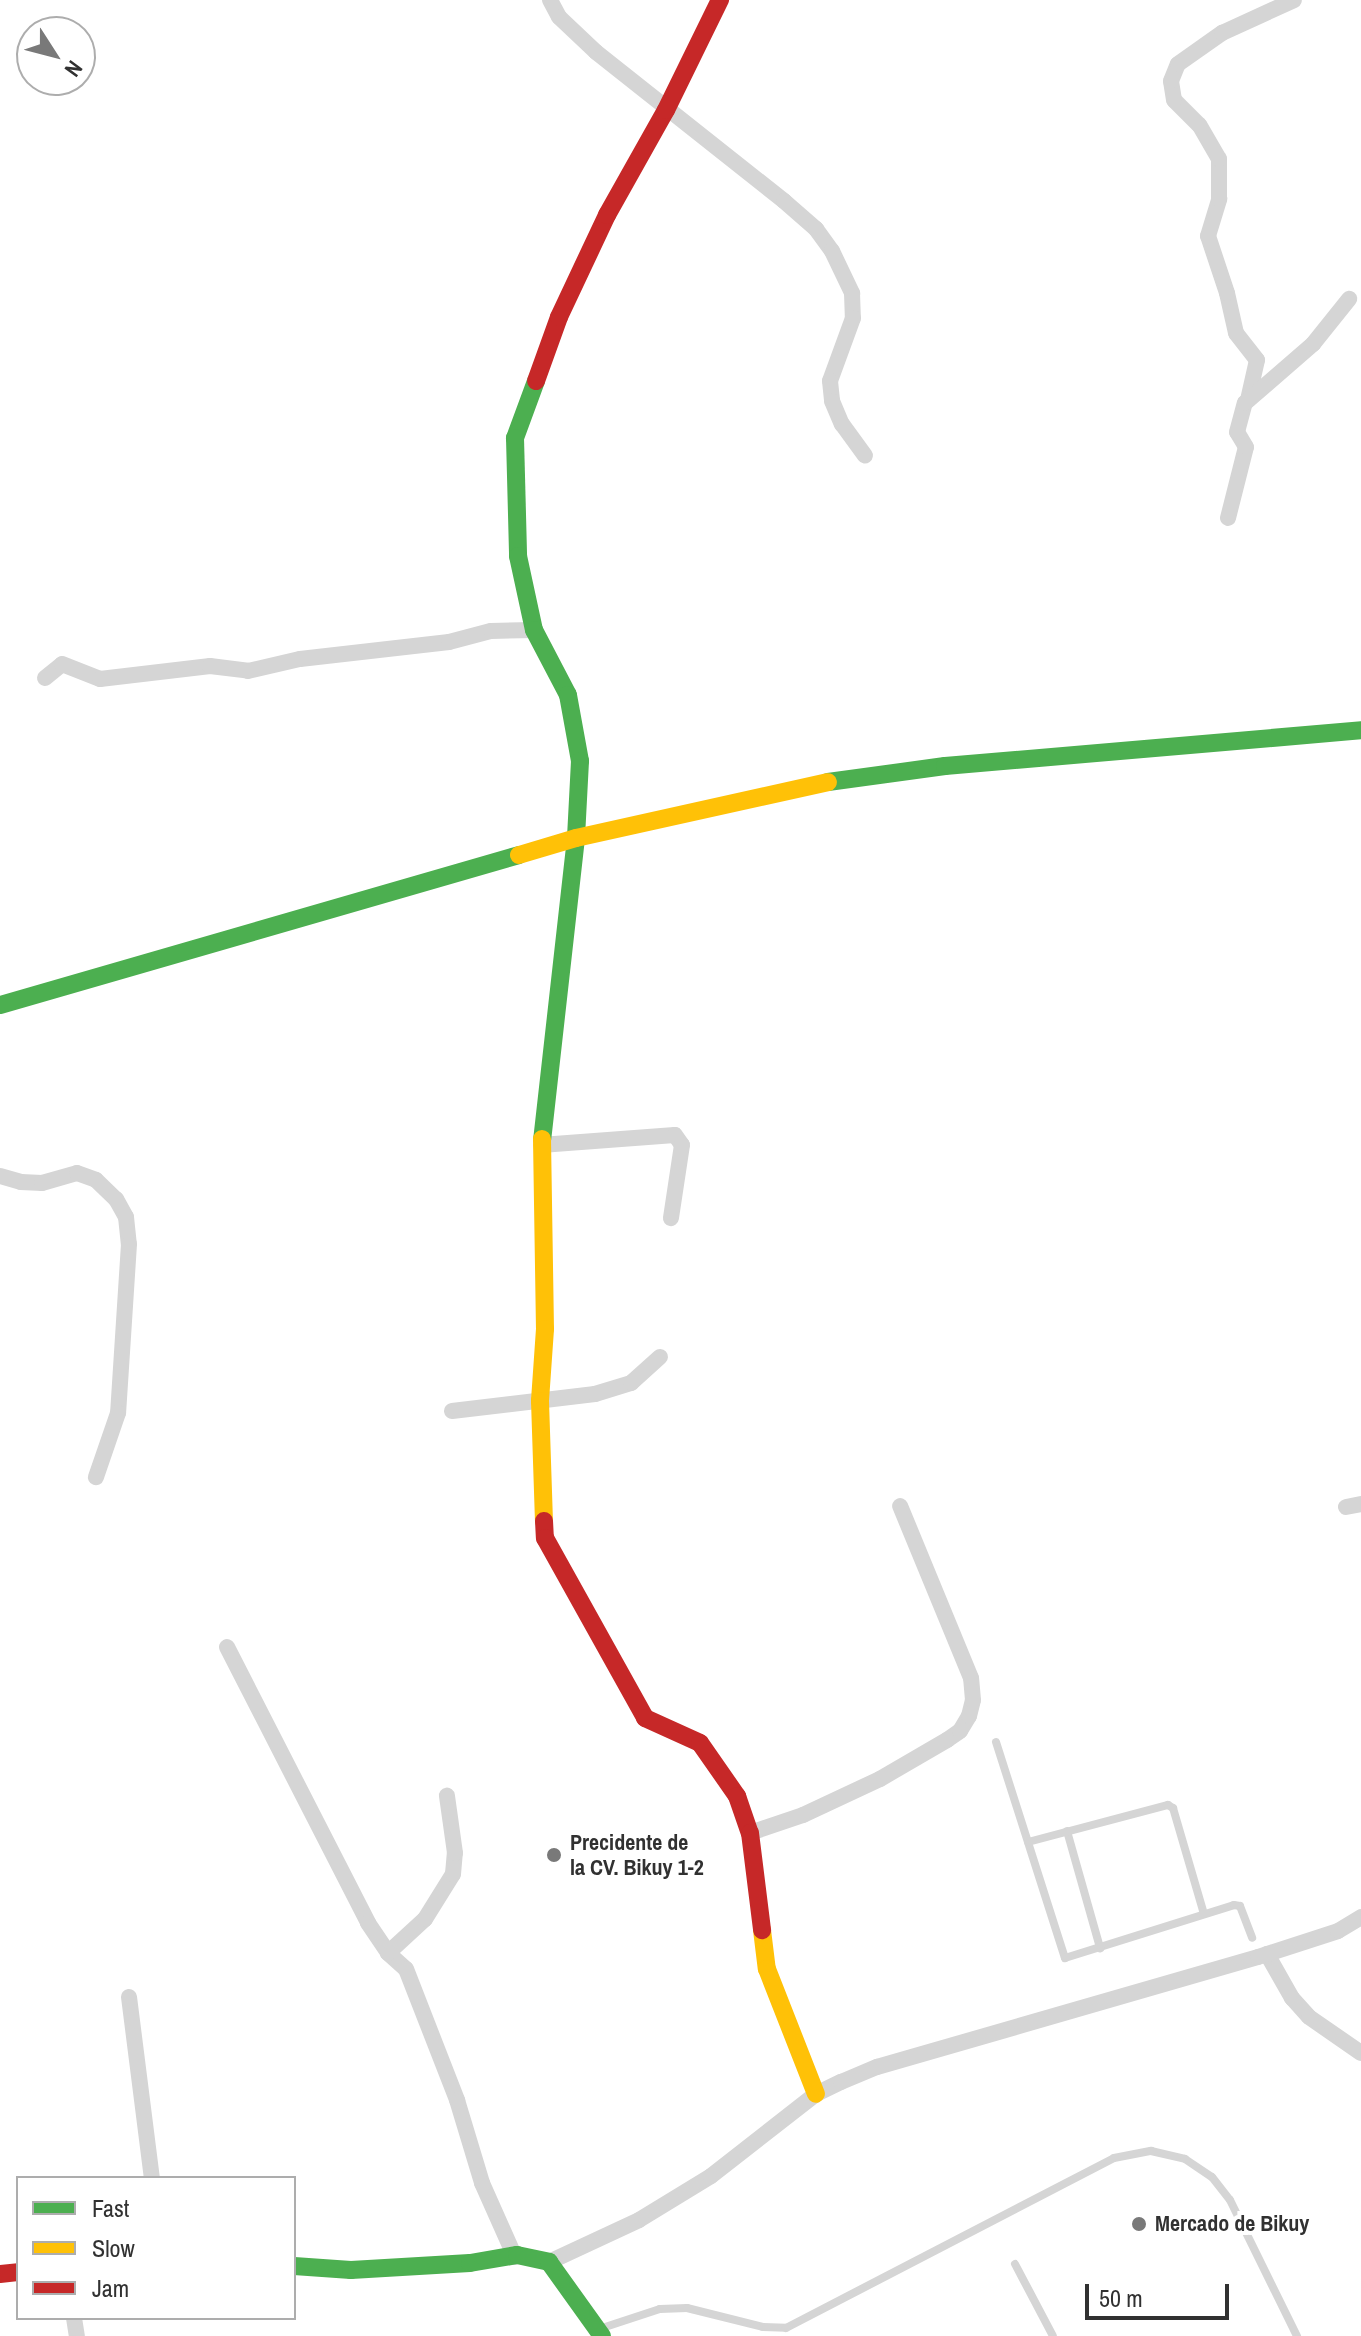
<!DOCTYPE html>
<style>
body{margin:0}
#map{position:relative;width:1361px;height:2336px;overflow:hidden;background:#fff;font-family:"Archivo Narrow",sans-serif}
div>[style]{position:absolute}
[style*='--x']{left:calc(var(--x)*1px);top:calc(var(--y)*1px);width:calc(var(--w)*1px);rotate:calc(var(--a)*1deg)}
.lane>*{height:8px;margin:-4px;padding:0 4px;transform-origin:4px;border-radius:4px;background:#d5d5d5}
.street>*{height:16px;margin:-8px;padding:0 8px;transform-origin:8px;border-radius:8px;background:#d5d5d5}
.fast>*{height:18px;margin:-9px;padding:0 9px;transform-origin:9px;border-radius:9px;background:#4caf50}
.slow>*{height:18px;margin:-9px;padding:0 9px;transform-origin:9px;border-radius:9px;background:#ffc107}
.jam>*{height:18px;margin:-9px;padding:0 9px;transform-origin:9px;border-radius:9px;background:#c62828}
.dots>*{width:22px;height:22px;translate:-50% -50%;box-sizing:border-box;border:4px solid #fff;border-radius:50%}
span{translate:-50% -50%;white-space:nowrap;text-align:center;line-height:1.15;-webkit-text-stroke:8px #fff;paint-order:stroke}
.poi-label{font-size:22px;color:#313131;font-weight:700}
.left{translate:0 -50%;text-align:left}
.legend{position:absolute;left:16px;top:2176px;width:280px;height:144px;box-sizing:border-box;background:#fff;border:2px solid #adadad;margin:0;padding:10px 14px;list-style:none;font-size:24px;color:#313131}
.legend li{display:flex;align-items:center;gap:16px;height:40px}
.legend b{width:40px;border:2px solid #adadad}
.north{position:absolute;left:16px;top:16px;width:80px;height:80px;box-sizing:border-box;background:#fff;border:2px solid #adadad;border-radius:50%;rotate:126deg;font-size:22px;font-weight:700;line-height:32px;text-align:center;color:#313131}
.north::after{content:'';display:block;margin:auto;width:28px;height:36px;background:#797979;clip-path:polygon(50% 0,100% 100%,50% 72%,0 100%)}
.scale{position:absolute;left:1085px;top:2284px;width:144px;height:36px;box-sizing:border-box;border:4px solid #313131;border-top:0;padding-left:10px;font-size:24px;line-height:28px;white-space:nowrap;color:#313131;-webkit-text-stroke:6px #fff;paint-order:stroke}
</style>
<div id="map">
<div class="lane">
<i style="--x:996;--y:1742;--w:227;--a:72.3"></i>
<i style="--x:1065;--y:1958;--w:177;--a:-17.4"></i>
<i style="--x:1234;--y:1905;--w:6;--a:9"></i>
<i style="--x:1240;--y:1906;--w:34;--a:69"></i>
<i style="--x:1067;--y:1831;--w:122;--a:74.2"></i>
<i style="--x:1028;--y:1842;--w:145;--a:-14.8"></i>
<i style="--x:1168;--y:1805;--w:6;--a:31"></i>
<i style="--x:1173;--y:1808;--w:110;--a:73.7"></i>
<i style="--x:1015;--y:2264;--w:81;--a:62.2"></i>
<i style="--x:599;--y:2329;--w:64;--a:-18.2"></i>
<i style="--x:660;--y:2309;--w:27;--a:-2"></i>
<i style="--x:687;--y:2308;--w:78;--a:14"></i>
<i style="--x:763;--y:2327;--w:23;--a:2"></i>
<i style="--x:786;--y:2328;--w:369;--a:-27.4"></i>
<i style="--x:1114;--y:2158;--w:38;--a:-11"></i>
<i style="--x:1151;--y:2151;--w:35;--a:13"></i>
<i style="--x:1185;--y:2159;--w:32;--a:34"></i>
<i style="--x:1212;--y:2177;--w:29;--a:52"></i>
<i style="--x:1230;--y:2200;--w:152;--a:63.8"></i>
</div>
<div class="street">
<i style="--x:550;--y:0;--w:19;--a:62"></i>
<i style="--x:559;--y:17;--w:51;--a:43.4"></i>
<i style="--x:596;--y:52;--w:240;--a:38.4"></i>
<i style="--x:784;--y:201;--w:43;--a:41.2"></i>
<i style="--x:816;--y:229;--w:27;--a:54"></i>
<i style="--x:832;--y:251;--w:47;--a:64.5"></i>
<i style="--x:852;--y:293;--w:25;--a:88"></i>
<i style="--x:853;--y:318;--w:67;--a:110.1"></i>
<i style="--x:830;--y:381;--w:20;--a:84"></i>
<i style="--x:832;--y:401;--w:25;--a:67"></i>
<i style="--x:842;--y:424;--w:39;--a:54"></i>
<i style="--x:1248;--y:400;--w:41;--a:-77.3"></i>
<i style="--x:1257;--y:360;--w:34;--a:-128"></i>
<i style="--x:1236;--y:333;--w:41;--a:-102.7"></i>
<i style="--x:1227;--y:293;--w:60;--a:-108.4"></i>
<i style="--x:1208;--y:236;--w:39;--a:-73"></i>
<i style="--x:1219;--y:199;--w:40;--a:-90"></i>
<i style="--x:1219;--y:159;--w:39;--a:-120"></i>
<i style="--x:1199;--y:125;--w:35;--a:-135"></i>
<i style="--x:1174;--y:100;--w:19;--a:-99"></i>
<i style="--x:1171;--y:81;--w:18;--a:-68"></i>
<i style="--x:1178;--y:64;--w:54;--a:-35.2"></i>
<i style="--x:1222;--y:33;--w:79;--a:-24.6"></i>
<i style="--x:1228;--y:518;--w:73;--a:-75.8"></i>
<i style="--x:1246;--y:447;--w:17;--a:-121"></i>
<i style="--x:1237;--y:432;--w:30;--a:-75"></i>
<i style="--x:1245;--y:403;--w:90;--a:-40.9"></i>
<i style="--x:1313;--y:344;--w:58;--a:-51.3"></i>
<i style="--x:45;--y:678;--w:22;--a:-39"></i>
<i style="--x:62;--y:664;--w:41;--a:21.5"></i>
<i style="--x:100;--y:679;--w:111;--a:-6.7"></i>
<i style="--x:210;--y:666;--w:38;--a:7"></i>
<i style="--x:248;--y:671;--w:53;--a:-13"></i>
<i style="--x:300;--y:659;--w:150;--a:-6.5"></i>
<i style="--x:449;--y:642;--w:43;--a:-14.7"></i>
<i style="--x:491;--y:631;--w:43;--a:-1.3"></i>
<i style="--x:541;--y:1145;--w:134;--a:-4.3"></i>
<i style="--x:675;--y:1135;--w:12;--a:55"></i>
<i style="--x:682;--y:1145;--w:74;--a:98.6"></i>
<i style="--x:0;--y:1176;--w:22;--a:16"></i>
<i style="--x:21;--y:1182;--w:21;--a:3"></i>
<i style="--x:42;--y:1183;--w:36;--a:-16"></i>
<i style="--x:77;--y:1173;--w:20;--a:20"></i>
<i style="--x:96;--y:1180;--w:28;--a:44"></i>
<i style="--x:116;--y:1199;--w:21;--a:61"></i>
<i style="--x:126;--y:1217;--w:27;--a:84"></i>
<i style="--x:129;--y:1244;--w:169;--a:93.7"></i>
<i style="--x:118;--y:1413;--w:68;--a:109"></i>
<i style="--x:452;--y:1411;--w:144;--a:-6.8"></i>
<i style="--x:595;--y:1394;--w:38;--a:-17"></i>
<i style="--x:631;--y:1383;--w:39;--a:-42"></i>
<i style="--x:1346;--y:1507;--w:15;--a:-11"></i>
<i style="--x:227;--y:1647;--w:310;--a:62.9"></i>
<i style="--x:368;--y:1923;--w:36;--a:56"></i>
<i style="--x:388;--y:1953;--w:24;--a:42"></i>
<i style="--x:406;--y:1969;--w:141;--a:68.7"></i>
<i style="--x:457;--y:2100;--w:87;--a:73.2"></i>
<i style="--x:482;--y:2183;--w:81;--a:66"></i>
<i style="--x:750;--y:1833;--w:56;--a:-18.8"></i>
<i style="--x:803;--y:1815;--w:85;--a:-25.1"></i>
<i style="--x:880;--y:1779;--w:78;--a:-30.2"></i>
<i style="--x:947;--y:1740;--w:16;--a:-35"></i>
<i style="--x:960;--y:1731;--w:17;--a:-59"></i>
<i style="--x:969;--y:1716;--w:16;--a:-76"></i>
<i style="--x:973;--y:1700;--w:22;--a:-95"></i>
<i style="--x:971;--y:1678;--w:186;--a:-112.4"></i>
<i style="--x:388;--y:1953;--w:50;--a:-42.6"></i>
<i style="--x:425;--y:1919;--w:53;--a:-58.1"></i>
<i style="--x:453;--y:1874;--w:21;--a:-85"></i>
<i style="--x:455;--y:1853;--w:58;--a:-98"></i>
<i style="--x:1267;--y:1954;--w:51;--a:60.4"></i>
<i style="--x:1292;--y:1998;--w:25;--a:48"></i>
<i style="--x:1309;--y:2017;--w:63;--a:34.7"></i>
<i style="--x:129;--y:1997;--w:182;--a:82.8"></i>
<i style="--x:549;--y:2262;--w:99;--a:-25"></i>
<i style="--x:639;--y:2220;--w:84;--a:-31.4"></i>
<i style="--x:711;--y:2176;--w:133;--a:-38"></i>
<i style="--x:816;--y:2094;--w:28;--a:-26"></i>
<i style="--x:841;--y:2082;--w:39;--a:-23"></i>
<i style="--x:877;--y:2067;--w:397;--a:-16.1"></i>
<i style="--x:1258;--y:1957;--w:84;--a:-18"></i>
<i style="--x:1338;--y:1931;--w:27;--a:-31"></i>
<i style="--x:74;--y:2318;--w:18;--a:81"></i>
</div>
<div class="fast">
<i style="--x:536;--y:381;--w:61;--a:110.2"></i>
<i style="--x:515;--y:438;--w:118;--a:88.5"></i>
<i style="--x:518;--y:556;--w:76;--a:77.8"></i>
<i style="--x:534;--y:630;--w:73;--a:62.4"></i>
<i style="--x:568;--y:695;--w:67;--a:79.7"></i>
<i style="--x:580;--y:761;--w:77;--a:93"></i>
<i style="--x:576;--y:838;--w:303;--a:96.4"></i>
<i style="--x:828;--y:782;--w:118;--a:-7.8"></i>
<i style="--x:945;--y:766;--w:418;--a:-4.9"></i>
<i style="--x:0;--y:1005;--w:540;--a:-16.12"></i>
<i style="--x:294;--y:2266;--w:57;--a:4"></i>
<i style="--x:351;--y:2270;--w:119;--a:-3.4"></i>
<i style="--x:470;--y:2263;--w:48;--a:-9.7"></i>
<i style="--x:517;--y:2255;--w:33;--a:12"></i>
<i style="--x:549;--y:2262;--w:91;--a:54.4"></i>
</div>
<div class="slow">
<i style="--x:519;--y:855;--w:59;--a:-16.6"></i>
<i style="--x:576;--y:838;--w:258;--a:-12.5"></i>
<i style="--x:542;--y:1139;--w:190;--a:89.1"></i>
<i style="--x:545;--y:1329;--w:72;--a:94"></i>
<i style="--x:540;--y:1401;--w:120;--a:88.1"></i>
<i style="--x:762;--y:1930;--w:39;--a:83"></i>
<i style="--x:767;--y:1969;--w:134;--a:68.6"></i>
</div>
<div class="jam">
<i style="--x:536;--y:381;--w:68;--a:-70.2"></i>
<i style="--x:559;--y:317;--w:113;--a:-64.8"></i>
<i style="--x:607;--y:215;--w:120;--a:-60.7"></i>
<i style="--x:666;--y:110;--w:123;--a:-63.9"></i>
<i style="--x:544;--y:1521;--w:17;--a:87"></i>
<i style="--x:545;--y:1538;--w:206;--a:60.9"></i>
<i style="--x:645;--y:1718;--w:60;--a:24.4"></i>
<i style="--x:700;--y:1743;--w:65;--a:55.1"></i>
<i style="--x:737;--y:1796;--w:39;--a:71"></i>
<i style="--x:750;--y:1833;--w:98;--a:82.9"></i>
<i style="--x:0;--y:2274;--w:18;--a:-6"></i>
</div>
<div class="dots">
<i style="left:554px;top:1855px;background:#797979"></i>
<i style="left:1139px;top:2224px;background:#797979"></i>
</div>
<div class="poi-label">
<span class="left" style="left:570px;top:1855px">Precidente de<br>la CV. Bikuy 1-2</span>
<span class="left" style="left:1155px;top:2224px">Mercado de Bikuy</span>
</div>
<ul class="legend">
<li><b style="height:10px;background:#4caf50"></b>Fast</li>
<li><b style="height:10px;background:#ffc107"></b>Slow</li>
<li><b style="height:10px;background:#c62828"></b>Jam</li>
</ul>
<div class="north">N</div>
<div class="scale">50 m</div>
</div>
